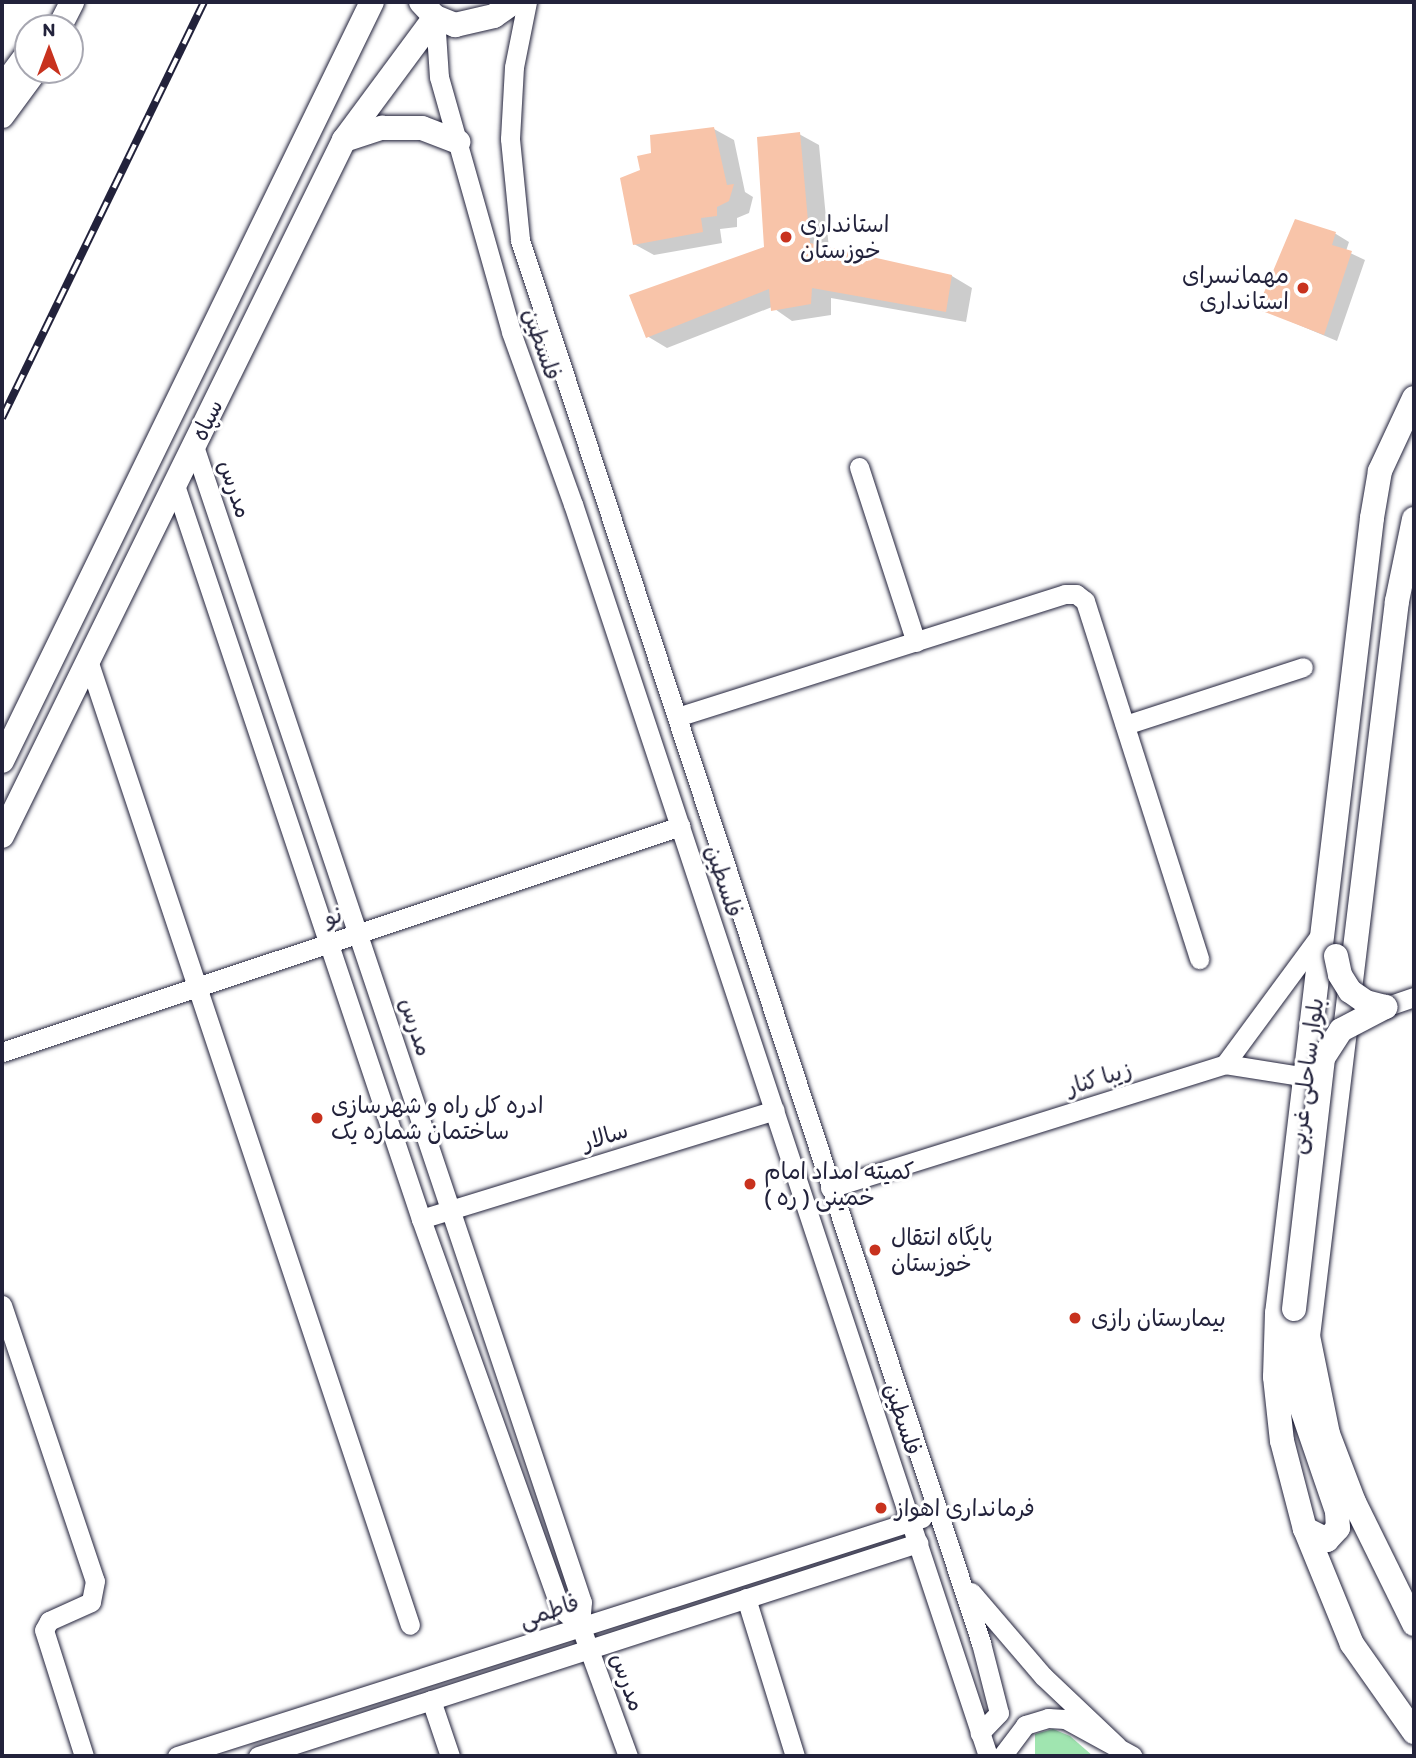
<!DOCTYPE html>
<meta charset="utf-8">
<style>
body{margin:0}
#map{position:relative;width:1416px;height:1758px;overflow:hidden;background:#fff;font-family:Itim,"Playpen Sans Arabic",sans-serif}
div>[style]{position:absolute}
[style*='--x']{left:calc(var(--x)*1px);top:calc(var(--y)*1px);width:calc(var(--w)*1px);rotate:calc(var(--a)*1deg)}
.green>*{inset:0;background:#a0e5b0}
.shadow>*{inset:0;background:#0003}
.building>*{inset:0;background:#f8c4a9}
.roads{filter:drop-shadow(0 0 2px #22223b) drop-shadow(0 0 2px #22223b)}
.minor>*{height:19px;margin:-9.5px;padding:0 9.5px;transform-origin:9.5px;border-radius:9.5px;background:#fff}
.major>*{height:24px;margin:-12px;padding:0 12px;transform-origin:12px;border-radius:12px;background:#fff}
.rail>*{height:8px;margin-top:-4px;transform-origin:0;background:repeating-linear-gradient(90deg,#fff 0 16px,#22223b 0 32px);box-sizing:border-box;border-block:2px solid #22223b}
.bridges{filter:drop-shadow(0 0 2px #22223b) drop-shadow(0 0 2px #22223b)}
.major-bridge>*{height:24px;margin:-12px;padding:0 12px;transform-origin:12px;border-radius:12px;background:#fff}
.dots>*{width:19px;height:19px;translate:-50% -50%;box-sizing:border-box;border:4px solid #fff;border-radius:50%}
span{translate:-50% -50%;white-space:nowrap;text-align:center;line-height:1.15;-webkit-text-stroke:6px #fff;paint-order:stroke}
.poi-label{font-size:23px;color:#22223b}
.left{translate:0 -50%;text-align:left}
.right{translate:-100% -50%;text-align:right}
.street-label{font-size:23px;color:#22223b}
.frame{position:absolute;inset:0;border:4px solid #22223b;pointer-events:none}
.north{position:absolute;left:14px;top:14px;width:70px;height:70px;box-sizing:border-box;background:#fff;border:2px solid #a7a7b1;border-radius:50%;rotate:0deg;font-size:19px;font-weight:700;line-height:28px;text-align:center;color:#22223b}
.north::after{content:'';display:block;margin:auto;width:24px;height:32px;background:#c8321e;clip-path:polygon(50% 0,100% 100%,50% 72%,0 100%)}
</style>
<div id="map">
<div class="green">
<i style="clip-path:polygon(1053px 1729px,1070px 1736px,1093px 1756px,1035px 1756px,1035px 1734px)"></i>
</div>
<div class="shadow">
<i style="clip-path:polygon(714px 129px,734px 140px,745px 192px,753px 197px,749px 213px,737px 218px,737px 227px,720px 229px,722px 243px,654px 255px,634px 244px,642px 171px,653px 155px)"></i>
<i style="clip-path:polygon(799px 134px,819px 145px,829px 249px,952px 276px,972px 288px,966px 322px,831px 298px,831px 315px,792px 321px,772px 307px,667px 348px,647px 336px,766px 248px)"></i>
<i style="clip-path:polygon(1296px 221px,1336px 234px,1349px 242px,1346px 251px,1365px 260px,1337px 341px,1259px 308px)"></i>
</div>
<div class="building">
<i style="clip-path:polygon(714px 127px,727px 185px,734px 184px,729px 201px,717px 207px,717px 216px,701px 218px,703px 232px,633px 245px,620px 178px,640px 170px,637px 156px,651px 153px,650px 135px)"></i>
<i style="clip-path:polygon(800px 132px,810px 243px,952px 275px,946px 312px,812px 288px,811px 304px,771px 311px,769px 289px,646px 338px,629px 295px,764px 247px,757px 137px)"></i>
<i style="clip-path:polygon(1295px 219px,1336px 232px,1332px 245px,1352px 251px,1324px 335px,1257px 309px)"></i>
</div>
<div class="roads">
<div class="minor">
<i style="--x:527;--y:2;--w:66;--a:101.3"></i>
<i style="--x:514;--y:67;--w:72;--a:93.2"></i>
<i style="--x:510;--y:139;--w:101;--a:84.3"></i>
<i style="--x:520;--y:240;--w:1477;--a:71.81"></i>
<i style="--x:981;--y:1643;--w:72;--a:75.6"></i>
<i style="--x:999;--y:1713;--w:28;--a:134"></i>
<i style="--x:435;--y:17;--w:60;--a:86.2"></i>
<i style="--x:439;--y:77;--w:265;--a:74.2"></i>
<i style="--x:511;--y:332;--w:183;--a:70.2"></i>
<i style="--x:573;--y:504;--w:1319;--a:71.66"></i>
<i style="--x:194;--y:446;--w:1219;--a:71.45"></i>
<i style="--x:582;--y:1602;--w:23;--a:95"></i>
<i style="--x:859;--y:467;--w:184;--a:72"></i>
<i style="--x:175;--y:485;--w:774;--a:71.47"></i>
<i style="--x:421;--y:1219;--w:414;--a:70.3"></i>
<i style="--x:561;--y:1609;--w:25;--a:40"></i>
<i style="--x:580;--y:1625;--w:140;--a:69.9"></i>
<i style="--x:88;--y:660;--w:1017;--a:71.55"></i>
<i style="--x:677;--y:717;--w:407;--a:-17.6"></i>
<i style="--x:1065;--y:594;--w:11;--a:0"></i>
<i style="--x:1076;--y:594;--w:11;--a:38"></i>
<i style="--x:1085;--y:601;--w:376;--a:72.3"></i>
<i style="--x:1125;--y:725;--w:187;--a:-18"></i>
<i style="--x:1385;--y:1007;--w:31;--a:-19"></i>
<i style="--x:2;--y:1052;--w:715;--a:-18.43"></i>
<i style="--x:1225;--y:1064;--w:82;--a:9.1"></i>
<i style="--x:830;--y:1188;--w:414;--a:-17.4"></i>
<i style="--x:1225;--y:1064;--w:165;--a:-53.6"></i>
<i style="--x:421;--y:1219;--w:370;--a:-17.1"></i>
<i style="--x:2;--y:1305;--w:291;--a:71.4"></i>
<i style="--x:95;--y:1581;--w:21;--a:101"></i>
<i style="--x:91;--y:1602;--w:46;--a:155.7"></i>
<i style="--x:49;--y:1621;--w:10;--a:119"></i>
<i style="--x:44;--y:1630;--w:132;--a:72.4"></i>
<i style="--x:971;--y:1592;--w:111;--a:49.4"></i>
<i style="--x:1043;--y:1676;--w:102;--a:43.4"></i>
<i style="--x:746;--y:1598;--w:165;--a:72.8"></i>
<i style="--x:431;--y:1700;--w:59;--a:71.3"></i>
<i style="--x:177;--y:1756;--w:782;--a:-17.72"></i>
<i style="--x:258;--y:1756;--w:694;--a:-17.89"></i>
<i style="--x:1002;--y:1756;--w:39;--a:-53"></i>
<i style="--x:1025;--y:1725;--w:24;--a:-17"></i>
<i style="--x:1048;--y:1718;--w:17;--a:3"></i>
<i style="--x:1065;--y:1719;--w:77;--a:28.6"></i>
</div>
<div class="major">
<i style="--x:421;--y:2;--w:21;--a:47"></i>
<i style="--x:435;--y:17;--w:22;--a:22"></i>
<i style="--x:455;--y:25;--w:40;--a:-13"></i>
<i style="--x:494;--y:16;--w:24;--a:-35"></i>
<i style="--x:59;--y:28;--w:29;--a:-63"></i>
<i style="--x:2;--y:88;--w:44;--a:-53.4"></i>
<i style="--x:2;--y:116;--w:57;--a:-53.5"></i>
<i style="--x:344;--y:140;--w:40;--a:-18"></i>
<i style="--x:382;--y:128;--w:40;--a:0"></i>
<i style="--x:422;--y:128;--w:39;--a:21"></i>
<i style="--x:1414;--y:398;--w:81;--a:115"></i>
<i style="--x:1380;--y:471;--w:48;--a:99.7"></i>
<i style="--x:1372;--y:518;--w:801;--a:96.81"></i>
<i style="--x:1277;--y:1313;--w:64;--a:91.8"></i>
<i style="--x:1275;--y:1377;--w:64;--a:83.8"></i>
<i style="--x:1282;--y:1441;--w:91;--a:75.4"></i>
<i style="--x:1305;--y:1529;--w:124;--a:67.8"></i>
<i style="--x:1352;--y:1644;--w:108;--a:54.8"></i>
<i style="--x:1414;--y:519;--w:84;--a:101.7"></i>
<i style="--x:1397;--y:601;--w:740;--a:96.9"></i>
<i style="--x:1308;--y:1336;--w:100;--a:78.5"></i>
<i style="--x:1328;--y:1434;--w:73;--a:69.1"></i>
<i style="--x:1354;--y:1502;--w:136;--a:63.8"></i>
<i style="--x:2;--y:761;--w:844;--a:-64.01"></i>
<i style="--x:2;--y:836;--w:775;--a:-63.83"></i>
<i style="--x:344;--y:140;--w:153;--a:-53.5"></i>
<i style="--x:1294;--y:1325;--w:33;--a:92"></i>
<i style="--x:1293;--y:1358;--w:49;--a:80.5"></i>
<i style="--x:1301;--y:1406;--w:111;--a:71.1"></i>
<i style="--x:1337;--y:1511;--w:17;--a:87"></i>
<i style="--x:1338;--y:1528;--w:16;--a:133"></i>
<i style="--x:1327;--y:1540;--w:25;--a:-153"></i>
</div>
</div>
<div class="rail">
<i style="--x:2;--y:418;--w:462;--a:-64.1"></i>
</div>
<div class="bridges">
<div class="major-bridge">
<i style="--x:1336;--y:956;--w:19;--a:78"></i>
<i style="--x:1340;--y:975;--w:19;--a:58"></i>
<i style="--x:1350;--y:991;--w:19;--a:35"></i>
<i style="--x:1366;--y:1002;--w:20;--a:15"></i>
<i style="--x:1294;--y:1309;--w:253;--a:-83.4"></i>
<i style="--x:1323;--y:1058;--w:33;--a:-57"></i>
<i style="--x:1341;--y:1030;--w:50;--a:-27.6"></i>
</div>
</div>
<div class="dots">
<i style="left:786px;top:237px;background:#c8321e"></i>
<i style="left:1303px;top:288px;background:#c8321e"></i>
<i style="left:317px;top:1118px;background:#c8321e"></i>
<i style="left:750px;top:1184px;background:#c8321e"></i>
<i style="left:875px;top:1250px;background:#c8321e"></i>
<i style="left:1075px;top:1318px;background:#c8321e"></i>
<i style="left:881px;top:1508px;background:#c8321e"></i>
</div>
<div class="poi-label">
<span class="left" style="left:800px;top:237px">استانداری<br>خوزستان</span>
<span class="right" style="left:1289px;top:288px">مهمانسرای<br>استانداری</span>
<span class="left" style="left:331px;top:1118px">ادره کل راه و شهرسازی<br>ساختمان شماره یک</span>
<span class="left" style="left:764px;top:1184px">کمیته امداد امام<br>خمینی ( ره )</span>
<span class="left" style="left:891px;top:1250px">پایگاه انتقال<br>خوزستان</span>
<span class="left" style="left:1091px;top:1318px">بیمارستان رازی</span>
<span class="left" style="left:895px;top:1508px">فرمانداری اهواز</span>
</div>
<div class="street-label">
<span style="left:542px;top:344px;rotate:71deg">فلسطین</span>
<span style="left:207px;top:420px;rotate:-64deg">سپاه</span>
<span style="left:235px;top:489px;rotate:71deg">مدرس</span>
<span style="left:724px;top:881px;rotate:72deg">فلسطین</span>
<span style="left:333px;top:916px;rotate:-18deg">نو</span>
<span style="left:416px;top:1027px;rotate:72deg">مدرس</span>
<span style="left:1306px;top:1076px;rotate:-83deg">بلوار ساحلی غربی</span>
<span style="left:1099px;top:1078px;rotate:-17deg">زیبا کنار</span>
<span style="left:605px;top:1136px;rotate:-17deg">سالار</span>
<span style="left:903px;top:1419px;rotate:72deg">فلسطین</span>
<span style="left:549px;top:1611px;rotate:-18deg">فاطمی</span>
<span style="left:628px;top:1682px;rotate:70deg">مدرس</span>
</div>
<div class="frame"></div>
<div class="north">N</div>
</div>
